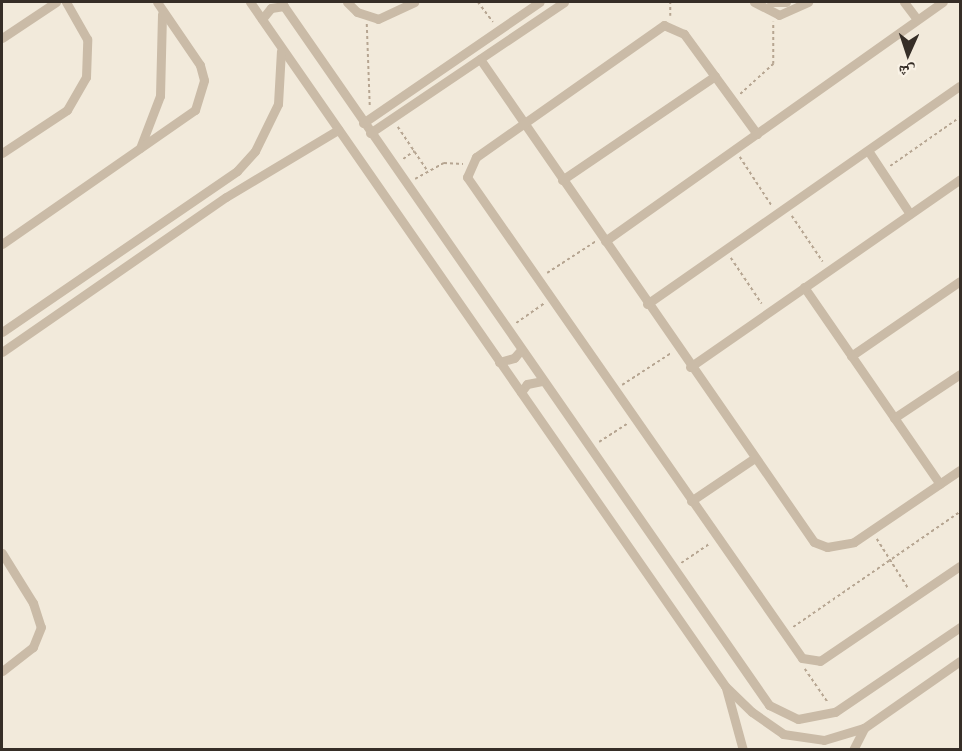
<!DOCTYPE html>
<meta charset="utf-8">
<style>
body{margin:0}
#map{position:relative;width:962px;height:751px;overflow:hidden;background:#f2eadb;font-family:"IBM Plex Sans","Noto Naskh Arabic",sans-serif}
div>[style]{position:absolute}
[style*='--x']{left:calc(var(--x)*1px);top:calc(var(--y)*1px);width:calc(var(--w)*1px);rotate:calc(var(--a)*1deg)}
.path>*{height:1.5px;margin-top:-0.75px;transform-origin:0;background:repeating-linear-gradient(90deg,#b6a591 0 3px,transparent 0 6px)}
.street>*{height:9px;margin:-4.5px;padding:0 4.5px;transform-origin:4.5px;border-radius:4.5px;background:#cabba7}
span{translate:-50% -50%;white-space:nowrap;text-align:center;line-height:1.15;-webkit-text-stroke:4.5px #faf3e7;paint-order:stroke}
.frame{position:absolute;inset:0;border:3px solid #362e27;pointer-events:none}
.north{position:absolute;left:878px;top:24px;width:60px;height:60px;-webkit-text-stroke:4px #faf3e7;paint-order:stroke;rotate:183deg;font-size:16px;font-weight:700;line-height:24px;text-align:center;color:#362e27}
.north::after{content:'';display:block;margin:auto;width:21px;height:27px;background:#362e27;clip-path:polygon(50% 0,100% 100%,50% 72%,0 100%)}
</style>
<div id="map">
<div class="path">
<i style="--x:478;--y:2;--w:25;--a:53"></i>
<i style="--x:670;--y:16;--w:14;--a:-90"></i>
<i style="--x:367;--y:24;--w:83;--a:87.9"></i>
<i style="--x:740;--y:94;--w:45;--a:-42.3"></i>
<i style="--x:773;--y:64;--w:42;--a:-90"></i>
<i style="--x:398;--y:127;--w:52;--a:56"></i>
<i style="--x:740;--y:157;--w:59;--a:56.9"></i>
<i style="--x:403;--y:159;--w:14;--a:-36"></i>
<i style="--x:890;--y:166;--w:85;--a:-35"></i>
<i style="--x:415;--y:179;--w:33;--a:-29"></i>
<i style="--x:444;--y:163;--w:19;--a:3"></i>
<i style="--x:792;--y:216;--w:55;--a:56"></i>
<i style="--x:731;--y:258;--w:55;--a:56"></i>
<i style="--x:547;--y:273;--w:59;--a:-33.1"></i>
<i style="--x:516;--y:323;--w:35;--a:-35"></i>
<i style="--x:622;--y:385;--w:59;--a:-33.1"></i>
<i style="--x:599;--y:442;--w:35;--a:-33"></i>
<i style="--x:877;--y:539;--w:58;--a:57.7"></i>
<i style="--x:681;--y:563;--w:34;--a:-34"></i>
<i style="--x:793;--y:627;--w:203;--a:-34.6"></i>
<i style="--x:805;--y:669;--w:42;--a:55.6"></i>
</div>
<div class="street">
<i style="--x:250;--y:2;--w:833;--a:55.22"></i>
<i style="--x:725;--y:686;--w:37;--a:44"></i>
<i style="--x:752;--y:712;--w:38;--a:35"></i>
<i style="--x:783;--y:734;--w:41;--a:8.3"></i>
<i style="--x:824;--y:740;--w:42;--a:-16.7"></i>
<i style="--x:864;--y:728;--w:117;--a:-34.9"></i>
<i style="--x:281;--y:2;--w:856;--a:55.23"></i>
<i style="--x:769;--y:705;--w:32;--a:26"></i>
<i style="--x:798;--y:719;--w:38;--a:-11"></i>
<i style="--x:835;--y:712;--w:151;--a:-34.2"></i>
<i style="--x:347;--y:2;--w:14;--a:45"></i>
<i style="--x:357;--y:12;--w:22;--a:18"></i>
<i style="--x:378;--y:19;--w:40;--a:-25"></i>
<i style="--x:754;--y:2;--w:28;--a:27"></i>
<i style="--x:779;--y:15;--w:32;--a:-24"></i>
<i style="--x:771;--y:2;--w:15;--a:0"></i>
<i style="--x:904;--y:2;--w:21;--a:53"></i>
<i style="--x:262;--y:19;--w:14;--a:-51"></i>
<i style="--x:271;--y:8;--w:13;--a:-9"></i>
<i style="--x:2;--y:38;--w:65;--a:-33.7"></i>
<i style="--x:480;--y:59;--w:587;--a:55.34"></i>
<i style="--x:814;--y:542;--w:14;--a:21"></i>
<i style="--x:827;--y:547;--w:27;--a:-10"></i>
<i style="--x:854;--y:542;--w:128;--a:-34.2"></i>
<i style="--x:363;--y:123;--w:214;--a:-34.4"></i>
<i style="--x:370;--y:133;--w:234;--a:-34"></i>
<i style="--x:757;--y:134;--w:124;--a:-126.1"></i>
<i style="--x:684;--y:34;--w:22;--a:-156"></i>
<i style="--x:664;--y:25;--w:230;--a:144.9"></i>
<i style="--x:476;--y:157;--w:22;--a:114"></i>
<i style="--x:467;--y:177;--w:586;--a:55.14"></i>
<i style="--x:802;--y:658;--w:18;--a:9"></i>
<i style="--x:820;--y:661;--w:169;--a:-34.2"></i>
<i style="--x:140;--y:148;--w:56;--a:-69"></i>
<i style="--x:160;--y:96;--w:82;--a:-88.6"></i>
<i style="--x:869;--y:152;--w:74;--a:56.5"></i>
<i style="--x:2;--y:153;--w:78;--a:-33.5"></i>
<i style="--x:67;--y:110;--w:38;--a:-60"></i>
<i style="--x:86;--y:77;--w:38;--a:-88"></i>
<i style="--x:87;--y:39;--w:43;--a:-119.6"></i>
<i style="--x:562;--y:180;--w:185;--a:-34.2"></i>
<i style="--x:605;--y:241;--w:414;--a:-35.3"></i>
<i style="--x:2;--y:244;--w:235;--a:-34.8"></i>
<i style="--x:195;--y:110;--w:31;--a:-73"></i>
<i style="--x:204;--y:80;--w:16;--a:-105"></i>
<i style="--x:200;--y:65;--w:76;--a:-124.3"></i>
<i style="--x:804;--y:287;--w:239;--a:55.4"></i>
<i style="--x:647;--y:304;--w:381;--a:-34.9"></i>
<i style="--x:2;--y:332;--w:285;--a:-34.4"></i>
<i style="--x:237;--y:171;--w:27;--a:-48"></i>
<i style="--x:255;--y:151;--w:52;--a:-63.9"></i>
<i style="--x:278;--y:104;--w:53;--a:-86.8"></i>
<i style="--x:2;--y:352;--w:272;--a:-34.7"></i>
<i style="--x:226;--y:197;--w:131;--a:-30.9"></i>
<i style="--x:851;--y:356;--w:132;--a:-34.5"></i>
<i style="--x:499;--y:362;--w:16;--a:-15"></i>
<i style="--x:514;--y:358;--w:11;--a:-49"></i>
<i style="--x:690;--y:367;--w:329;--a:-34.8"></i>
<i style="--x:521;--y:392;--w:10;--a:-53"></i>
<i style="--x:527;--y:384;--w:15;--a:-11"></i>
<i style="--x:894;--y:418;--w:79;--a:-33.7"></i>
<i style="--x:691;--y:501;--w:75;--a:-34.1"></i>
<i style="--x:2;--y:553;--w:59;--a:58.2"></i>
<i style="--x:33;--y:603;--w:25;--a:72"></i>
<i style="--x:41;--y:627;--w:22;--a:112"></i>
<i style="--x:33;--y:647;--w:39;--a:142"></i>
<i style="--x:726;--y:688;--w:64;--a:74.7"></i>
<i style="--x:853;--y:750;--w:25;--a:-63"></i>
</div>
<div class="frame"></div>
<div class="north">ش</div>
</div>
